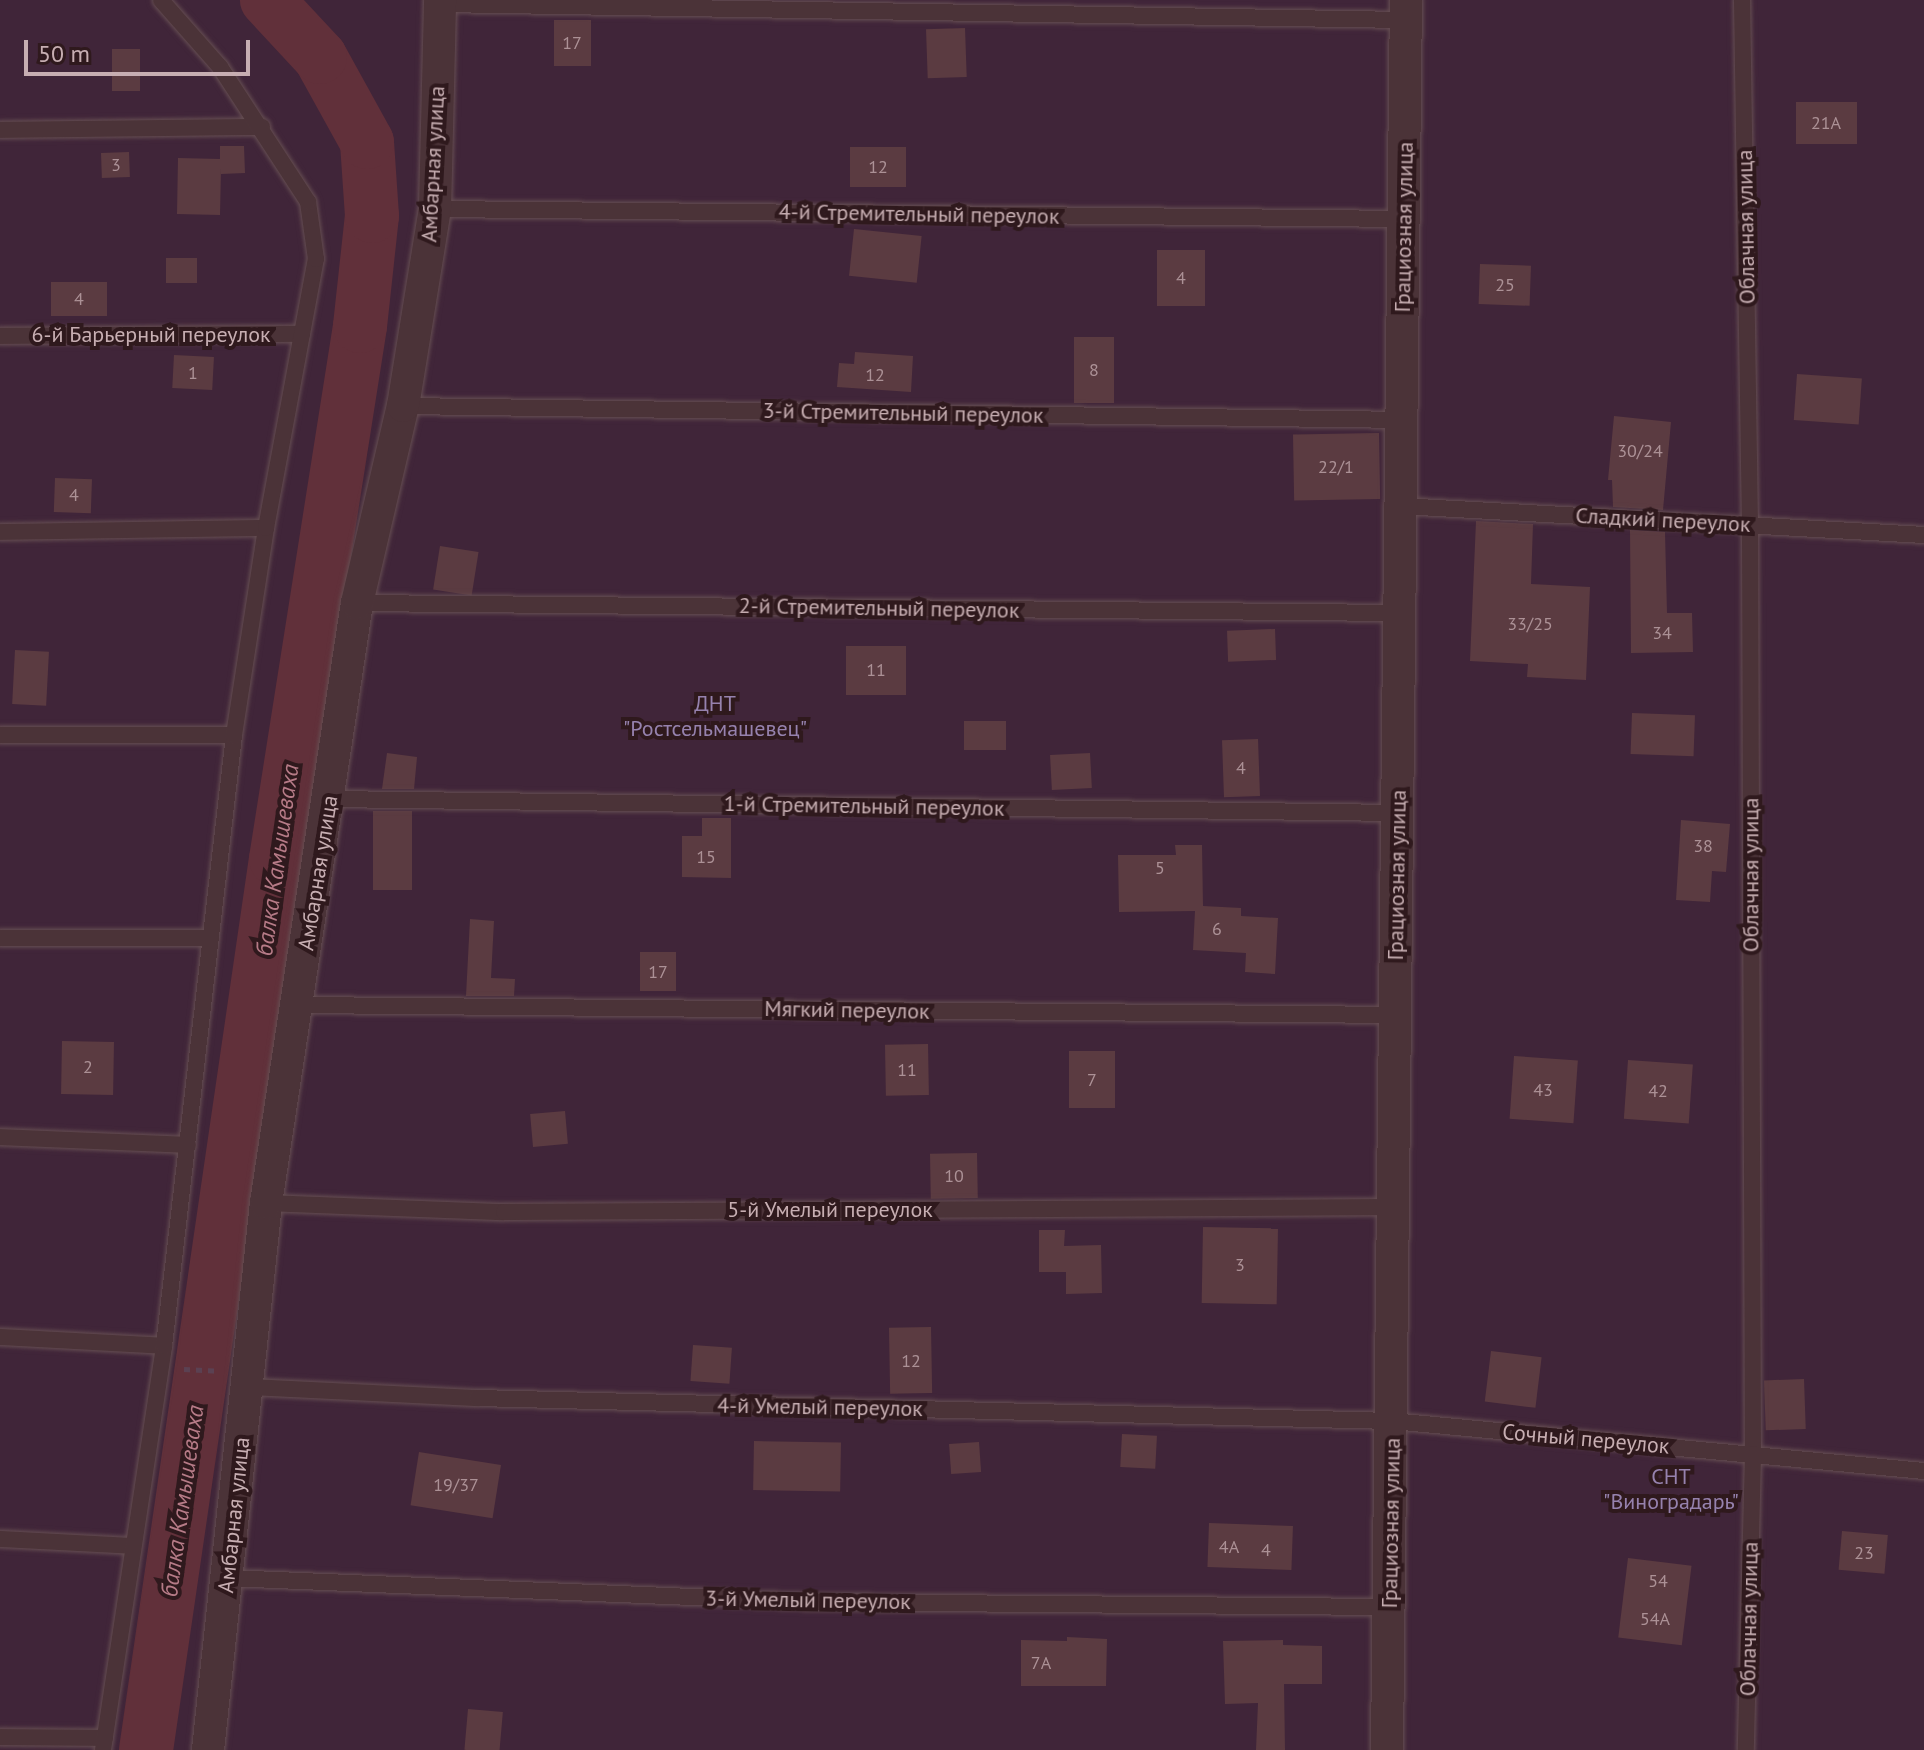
<!DOCTYPE html>
<meta charset="utf-8">
<style>
body{margin:0}
#map{position:relative;width:1924px;height:1750px;overflow:hidden;background:#3b1f25;font-family:"PT Sans",sans-serif}
div>[style]{position:absolute}
[style*='--x']{left:calc(var(--x)*1px);top:calc(var(--y)*1px);width:calc(var(--w)*1px);rotate:calc(var(--a)*1deg)}
.green>*{inset:0;background:#402539;transform-origin:0 0}
.river>*{height:54px;margin:-27px;padding:0 27px;transform-origin:27px;border-radius:27px;background:#61303a}
.building>*{inset:0;background:#5b3b41;transform-origin:0 0}
.path>*{height:5px;margin-top:-2.5px;transform-origin:0;background:repeating-linear-gradient(90deg,#5b4152 0 6px,transparent 0 12px)}
.roads{filter:drop-shadow(0 0 2px #654e52) drop-shadow(0 0 2px #654e52)}
.service>*{height:16px;margin:-8px;padding:0 8px;transform-origin:8px;border-radius:8px;background:#4b3338}
.minor>*{height:32px;margin:-16px;padding:0 16px;transform-origin:16px;border-radius:16px;background:#4b3338}
span{translate:-50% -50%;white-space:nowrap;text-align:center;line-height:1.15;-webkit-text-stroke:8px #2f191d;paint-order:stroke}
.number-label{font-size:18px;color:#ac9196}
.number-label span{-webkit-text-stroke-width:0}
.street-label{font-size:22px;color:#c7aeb2}
.park-label{font-size:22px;color:#9682ae}
.water-label{font-size:24px;color:#b67b87;font-style:italic}
.scale{position:absolute;left:24px;top:40px;width:226px;height:36px;box-sizing:border-box;border:4px solid #c7aeb2;border-top:0;padding-left:10px;font-size:24px;line-height:28px;white-space:nowrap;color:#c7aeb2;-webkit-text-stroke:6px #2f191d;paint-order:stroke}
</style>
<div id="map">
<div class="green">
<i style="left:0;top:0;width:1924px;height:1750px"></i>
</div>
<div class="river">
<i style="--x:146;--y:1750;--w:900;--a:-81.7"></i>
<i style="--x:276;--y:859;--w:540;--a:-81.04"></i>
<i style="--x:360;--y:326;--w:111;--a:-83.8"></i>
<i style="--x:372;--y:216;--w:74;--a:-93.9"></i>
<i style="--x:367;--y:142;--w:97;--a:-118.9"></i>
<i style="--x:320;--y:57;--w:78;--a:-132.9"></i>
</div>
<div class="building">
<i style="left:554px;top:20px;width:37px;height:46px"></i>
<i style="left:965px;top:28px;width:49px;height:39px;rotate:88deg"></i>
<i style="left:112px;top:49px;width:28px;height:42px"></i>
<i style="left:1796px;top:102px;width:61px;height:42px"></i>
<i style="clip-path:polygon(220px 146px,244px 146px,245px 173px,221px 174px,221px 168px,220px 215px,177px 214px,178px 158px,220px 159px)"></i>
<i style="left:850px;top:147px;width:56px;height:40px"></i>
<i style="left:129px;top:152px;width:25px;height:28px;rotate:88deg"></i>
<i style="left:854px;top:229px;width:68px;height:47px;rotate:6deg"></i>
<i style="left:1157px;top:250px;width:48px;height:56px"></i>
<i style="left:166px;top:258px;width:31px;height:25px"></i>
<i style="left:1480px;top:264px;width:51px;height:40px;rotate:2deg"></i>
<i style="left:51px;top:282px;width:56px;height:34px"></i>
<i style="left:1074px;top:337px;width:40px;height:66px"></i>
<i style="clip-path:polygon(855px 352px,913px 356px,911px 392px,837px 387px,839px 363px,854px 364px)"></i>
<i style="left:174px;top:355px;width:40px;height:33px;rotate:3deg"></i>
<i style="left:1797px;top:374px;width:65px;height:46px;rotate:4deg"></i>
<i style="clip-path:polygon(1614px 416px,1671px 422px,1663px 510px,1613px 507px,1612px 480px,1608px 480px)"></i>
<i style="left:1379px;top:433px;width:66px;height:86px;rotate:89deg"></i>
<i style="left:55px;top:478px;width:37px;height:34px;rotate:2deg"></i>
<i style="clip-path:polygon(1476px 521px,1533px 524px,1531px 584px,1590px 587px,1586px 680px,1527px 677px,1528px 664px,1470px 661px)"></i>
<i style="clip-path:polygon(1630px 530px,1665px 532px,1667px 613px,1692px 613px,1693px 652px,1631px 653px)"></i>
<i style="left:440px;top:546px;width:39px;height:44px;rotate:9deg"></i>
<i style="left:1275px;top:629px;width:31px;height:48px;rotate:88deg"></i>
<i style="left:846px;top:646px;width:60px;height:49px"></i>
<i style="left:15px;top:650px;width:34px;height:54px;rotate:3deg"></i>
<i style="left:1632px;top:713px;width:63px;height:41px;rotate:2deg"></i>
<i style="left:964px;top:721px;width:42px;height:29px"></i>
<i style="left:1258px;top:739px;width:57px;height:36px;rotate:88deg"></i>
<i style="clip-path:polygon(387px 753px,417px 757px,414px 789px,382px 789px)"></i>
<i style="left:1090px;top:753px;width:35px;height:40px;rotate:87deg"></i>
<i style="left:373px;top:811px;width:39px;height:79px"></i>
<i style="clip-path:polygon(702px 818px,731px 818px,731px 878px,682px 877px,682px 836px,702px 836px)"></i>
<i style="clip-path:polygon(1681px 820px,1730px 824px,1726px 872px,1712px 871px,1710px 902px,1676px 900px)"></i>
<i style="clip-path:polygon(1175px 845px,1202px 845px,1203px 906px,1241px 908px,1241px 916px,1278px 918px,1275px 974px,1245px 972px,1246px 953px,1193px 950px,1195px 911px,1119px 912px,1118px 855px,1176px 855px)"></i>
<i style="clip-path:polygon(470px 919px,494px 921px,491px 978px,515px 979px,514px 996px,466px 996px)"></i>
<i style="left:640px;top:952px;width:36px;height:39px"></i>
<i style="left:62px;top:1041px;width:52px;height:53px;rotate:1deg"></i>
<i style="left:928px;top:1044px;width:51px;height:43px;rotate:89deg"></i>
<i style="left:1069px;top:1051px;width:46px;height:57px"></i>
<i style="left:1514px;top:1056px;width:64px;height:63px;rotate:4deg"></i>
<i style="left:1628px;top:1060px;width:65px;height:59px;rotate:4deg"></i>
<i style="left:565px;top:1111px;width:33px;height:35px;rotate:85deg"></i>
<i style="left:977px;top:1153px;width:45px;height:47px;rotate:89deg"></i>
<i style="left:1203px;top:1227px;width:75px;height:76px;rotate:1deg"></i>
<i style="clip-path:polygon(1039px 1230px,1065px 1230px,1064px 1246px,1101px 1245px,1102px 1293px,1066px 1294px,1066px 1272px,1039px 1272px)"></i>
<i style="left:931px;top:1327px;width:66px;height:42px;rotate:89deg"></i>
<i style="left:693px;top:1345px;width:39px;height:36px;rotate:4deg"></i>
<i style="left:1491px;top:1351px;width:51px;height:51px;rotate:7deg"></i>
<i style="left:1804px;top:1379px;width:50px;height:40px;rotate:88deg"></i>
<i style="left:1122px;top:1434px;width:35px;height:33px;rotate:3deg"></i>
<i style="left:754px;top:1441px;width:87px;height:49px;rotate:1deg"></i>
<i style="left:979px;top:1442px;width:30px;height:30px;rotate:86deg"></i>
<i style="left:419px;top:1452px;width:83px;height:54px;rotate:9deg"></i>
<i style="left:1209px;top:1523px;width:84px;height:44px;rotate:2deg"></i>
<i style="left:1842px;top:1531px;width:46px;height:39px;rotate:5deg"></i>
<i style="left:1628px;top:1558px;width:64px;height:80px;rotate:7deg"></i>
<i style="clip-path:polygon(1067px 1637px,1107px 1639px,1106px 1686px,1021px 1686px,1021px 1640px,1067px 1641px)"></i>
<i style="clip-path:polygon(1283px 1640px,1283px 1645px,1322px 1646px,1322px 1684px,1284px 1684px,1285px 1750px,1256px 1750px,1258px 1703px,1225px 1704px,1223px 1641px)"></i>
<i style="left:468px;top:1709px;width:35px;height:41px;rotate:5deg"></i>
</div>
<div class="path">
<i style="--x:184;--y:1369;--w:34;--a:3"></i>
</div>
<div class="roads">
<div class="service">
<i style="--x:1742;--y:0;--w:524;--a:89.13"></i>
<i style="--x:1750;--y:524;--w:930;--a:89.82"></i>
<i style="--x:1753;--y:1454;--w:296;--a:91.4"></i>
<i style="--x:440;--y:4;--w:966;--a:0.95"></i>
<i style="--x:0;--y:130;--w:262;--a:-0.7"></i>
<i style="--x:435;--y:209;--w:969;--a:0.59"></i>
<i style="--x:0;--y:336;--w:302;--a:-0.4"></i>
<i style="--x:403;--y:406;--w:999;--a:0.8"></i>
<i style="--x:1401;--y:506;--w:524;--a:3.17"></i>
<i style="--x:0;--y:532;--w:266;--a:-0.9"></i>
<i style="--x:357;--y:603;--w:1043;--a:0.55"></i>
<i style="--x:0;--y:735;--w:234;--a:0"></i>
<i style="--x:329;--y:799;--w:1069;--a:0.75"></i>
<i style="--x:0;--y:938;--w:211;--a:0"></i>
<i style="--x:298;--y:1005;--w:1098;--a:0.52"></i>
<i style="--x:0;--y:1137;--w:188;--a:2.4"></i>
<i style="--x:266;--y:1203;--w:238;--a:2.2"></i>
<i style="--x:504;--y:1212;--w:890;--a:-0.32"></i>
<i style="--x:0;--y:1337;--w:164;--a:3.1"></i>
<i style="--x:248;--y:1387;--w:229;--a:2.8"></i>
<i style="--x:477;--y:1398;--w:915;--a:1.44"></i>
<i style="--x:1392;--y:1421;--w:534;--a:5.37"></i>
<i style="--x:0;--y:1539;--w:133;--a:3"></i>
<i style="--x:227;--y:1578;--w:587;--a:2.34"></i>
<i style="--x:814;--y:1602;--w:575;--a:0.5"></i>
<i style="--x:0;--y:1737;--w:105;--a:0.5"></i>
<i style="--x:103;--y:1750;--w:409;--a:-81.4"></i>
<i style="--x:164;--y:1346;--w:615;--a:-83.46"></i>
<i style="--x:234;--y:735;--w:209;--a:-81.2"></i>
<i style="--x:266;--y:528;--w:274;--a:-79.5"></i>
<i style="--x:316;--y:259;--w:58;--a:-98"></i>
<i style="--x:308;--y:202;--w:161;--a:-123.1"></i>
<i style="--x:220;--y:67;--w:89;--a:-131.4"></i>
</div>
<div class="minor">
<i style="--x:208;--y:1750;--w:550;--a:-83.95"></i>
<i style="--x:266;--y:1203;--w:607;--a:-81.38"></i>
<i style="--x:357;--y:603;--w:202;--a:-76.9"></i>
<i style="--x:403;--y:406;--w:200;--a:-80.8"></i>
<i style="--x:435;--y:209;--w:209;--a:-88.6"></i>
<i style="--x:1387;--y:1750;--w:1750;--a:-89.38"></i>
</div>
</div>
<div class="number-label">
<span style="left:572px;top:43px">17</span>
<span style="left:1826px;top:123px">21А</span>
<span style="left:116px;top:165px">3</span>
<span style="left:878px;top:167px">12</span>
<span style="left:1181px;top:278px">4</span>
<span style="left:1505px;top:285px">25</span>
<span style="left:79px;top:299px">4</span>
<span style="left:1094px;top:370px">8</span>
<span style="left:193px;top:373px">1</span>
<span style="left:875px;top:375px">12</span>
<span style="left:1640px;top:451px">30/24</span>
<span style="left:1336px;top:467px">22/1</span>
<span style="left:74px;top:495px">4</span>
<span style="left:1530px;top:624px">33/25</span>
<span style="left:1662px;top:633px">34</span>
<span style="left:876px;top:670px">11</span>
<span style="left:1241px;top:768px">4</span>
<span style="left:1703px;top:846px">38</span>
<span style="left:706px;top:857px">15</span>
<span style="left:1160px;top:868px">5</span>
<span style="left:1217px;top:929px">6</span>
<span style="left:658px;top:972px">17</span>
<span style="left:88px;top:1067px">2</span>
<span style="left:907px;top:1070px">11</span>
<span style="left:1092px;top:1080px">7</span>
<span style="left:1543px;top:1090px">43</span>
<span style="left:1658px;top:1091px">42</span>
<span style="left:954px;top:1176px">10</span>
<span style="left:1240px;top:1265px">3</span>
<span style="left:911px;top:1361px">12</span>
<span style="left:456px;top:1485px">19/37</span>
<span style="left:1229px;top:1547px">4А</span>
<span style="left:1266px;top:1550px">4</span>
<span style="left:1864px;top:1553px">23</span>
<span style="left:1658px;top:1581px">54</span>
<span style="left:1655px;top:1619px">54А</span>
<span style="left:1041px;top:1663px">7А</span>
</div>
<div class="street-label">
<span style="left:433px;top:164px;rotate:-87deg">Амбарная улица</span>
<span style="left:919px;top:214px;rotate:1deg">4-й Стремительный переулок</span>
<span style="left:1404px;top:227px;rotate:-89deg">Грациозная улица</span>
<span style="left:1746px;top:227px;rotate:-91deg">Облачная улица</span>
<span style="left:151px;top:335px">6-й Барьерный переулок</span>
<span style="left:903px;top:413px;rotate:1deg">3-й Стремительный переулок</span>
<span style="left:1663px;top:520px;rotate:3deg">Сладкий переулок</span>
<span style="left:879px;top:608px;rotate:1deg">2-й Стремительный переулок</span>
<span style="left:864px;top:806px;rotate:1deg">1-й Стремительный переулок</span>
<span style="left:318px;top:873px;rotate:-81deg">Амбарная улица</span>
<span style="left:1397px;top:875px;rotate:-89deg">Грациозная улица</span>
<span style="left:1751px;top:875px;rotate:-90deg">Облачная улица</span>
<span style="left:847px;top:1010px;rotate:1deg">Мягкий переулок</span>
<span style="left:830px;top:1210px">5-й Умелый переулок</span>
<span style="left:820px;top:1407px;rotate:1deg">4-й Умелый переулок</span>
<span style="left:1586px;top:1439px;rotate:5deg">Сочный переулок</span>
<span style="left:234px;top:1515px;rotate:-84deg">Амбарная улица</span>
<span style="left:1391px;top:1523px;rotate:-89deg">Грациозная улица</span>
<span style="left:808px;top:1600px;rotate:1deg">3-й Умелый переулок</span>
<span style="left:1749px;top:1619px;rotate:-89deg">Облачная улица</span>
</div>
<div class="park-label">
<span style="left:715px;top:716px">ДНТ<br>"Ростсельмашевец"</span>
<span style="left:1671px;top:1489px">СНТ<br>"Виноградарь"</span>
</div>
<div class="water-label">
<span style="left:277px;top:860px;rotate:-82deg">балка Камышеваха</span>
<span style="left:182px;top:1501px;rotate:-82deg">балка Камышеваха</span>
</div>
<div class="scale">50 m</div>
</div>
